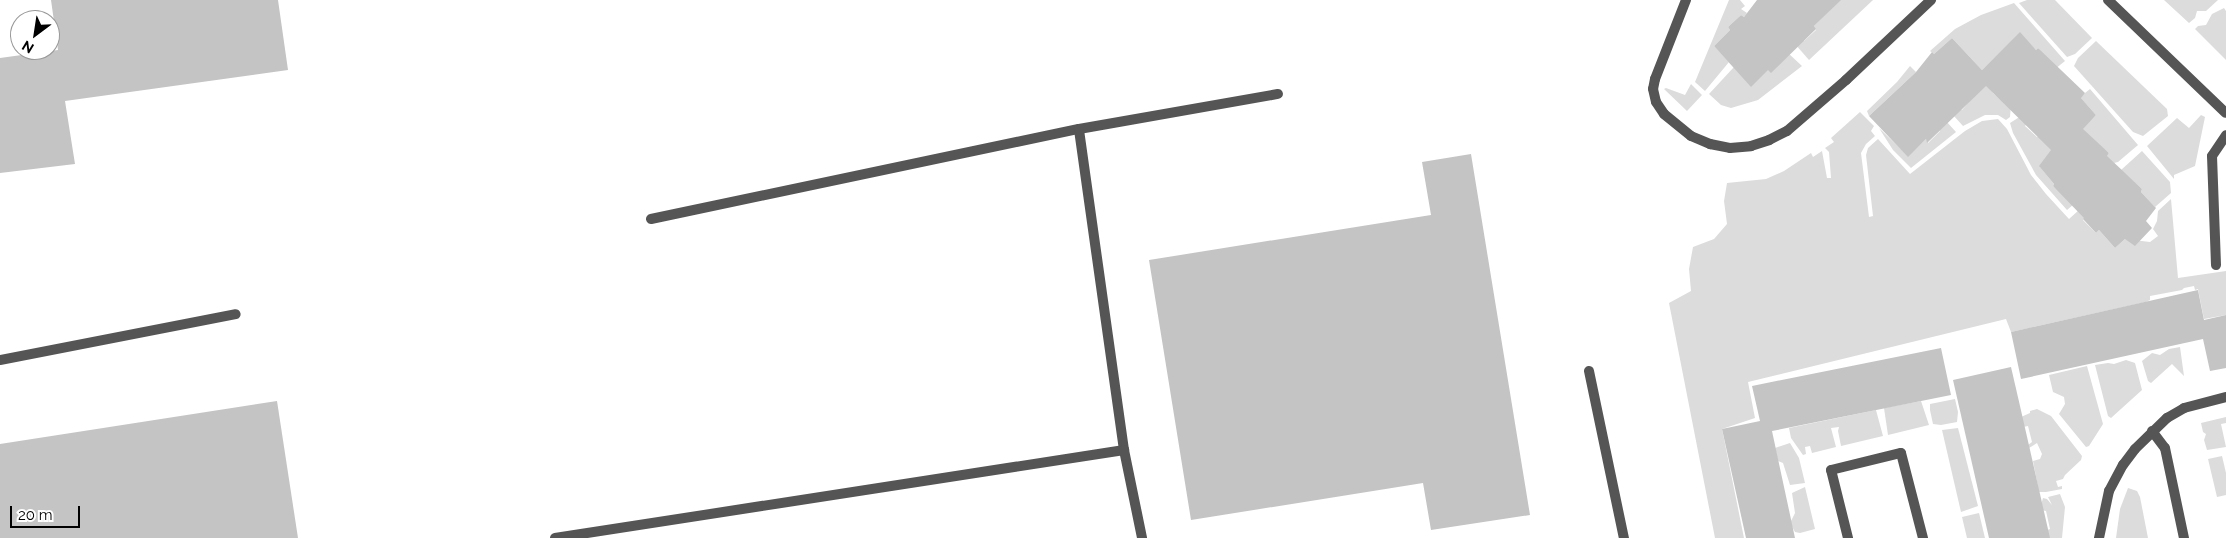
<!DOCTYPE html>
<html>
<head>
<meta charset="utf-8">
<style>
	body { margin:0 }
	#map { position:relative; width:2226px; height:538px; overflow:hidden; background:#fff; font-family:Raleway,sans-serif }
	div>[style] { position:absolute }
	.green>* { inset:0; background:#dcdcdc }
	.building>* { inset:0; background:#c4c4c4 }
	.service>* { height:10px; margin:-5px; padding:0 5px; transform-origin:5px; border-radius:5px; background:#555 }
	.minor>* { height:10px; margin:-5px; padding:0 5px; transform-origin:5px; border-radius:5px; background:#555 }
	span { translate:-50% -50%; white-space:nowrap; text-align:center; line-height:1.15; -webkit-text-stroke:4px #fff; paint-order:stroke }
	.north { position:absolute; left:10px; top:10px; width:50px; height:50px; box-sizing:border-box; background:#fff; border:1px solid #999; border-radius:50%; rotate:211deg; font-size:14px; font-weight:700; line-height:20px; text-align:center; color:#000 }
	.north::after { content:''; display:block; margin:auto; width:18px; height:22px; background:#000; clip-path:polygon(50% 0,100% 100%,50% 72%,0 100%) }
	.scale { position:absolute; left:10px; top:506px; width:70px; height:22px; box-sizing:border-box; border:2px solid #000; border-top:0; padding-left:6px; font-size:15px; line-height:18px; white-space:nowrap; color:#000; -webkit-text-stroke:4px #fff; paint-order:stroke }
</style>
</head>
<body>
<div id="map">
	<div class="green">
		<i style="clip-path:polygon(1729px 0,1740px 0,1745px 6px,1741px 9px,1747px 13px,1744px 17px,1741px 15px,1728px 27px,1730px 30px,1714px 46px,1729px 62px,1705px 91px,1695px 82px)"></i>
		<i style="clip-path:polygon(1826px 0,1873px 0,1809px 60px,1795px 44px,1801px 39px,1804px 41px,1816px 30px,1814px 26px,1831px 9px)"></i>
		<i style="clip-path:polygon(2027px 0,2055px 0,2092px 38px,2075px 54px,2067px 57px,2019px 3px)"></i>
		<i style="clip-path:polygon(2164px 0,2218px 0,2206px 11px,2197px 11px,2195px 18px,2189px 23px)"></i>
		<i style="clip-path:polygon(2014px 3px,2065px 61px,2055px 69px,2038px 48px,2036px 50px,2019px 34px,1982px 70px,1952px 38px,1934px 54px,1930px 51px,1955px 29px,1981px 15px)"></i>
		<i style="clip-path:polygon(2224px 8px,2226px 11px,2226px 60px,2195px 29px,2198px 26px,2206px 25px,2212px 14px)"></i>
		<i style="clip-path:polygon(2096px 41px,2167px 109px,2168px 116px,2143px 136px,2133px 132px,2074px 66px,2078px 58px)"></i>
		<i style="clip-path:polygon(1787px 52px,1802px 66px,1758px 100px,1731px 108px,1721px 105px,1709px 94px,1734px 67px,1768px 70px)"></i>
		<i style="clip-path:polygon(1910px 66px,1916px 72px,1869px 116px,1867px 111px,1897px 82px)"></i>
		<i style="clip-path:polygon(1987px 81px,1993px 93px,2005px 104px,2011px 104px,2010px 117px,2006px 120px,1998px 115px,1985px 115px,1963px 126px,1953px 115px,1959px 108px,1962px 110px)"></i>
		<i style="clip-path:polygon(1691px 84px,1702px 95px,1687px 111px,1664px 89px,1666px 88px,1685px 95px)"></i>
		<i style="clip-path:polygon(2090px 89px,2138px 145px,2118px 162px,2114px 163px,2106px 157px,2109px 153px,2081px 129px,2096px 115px,2080px 97px)"></i>
		<i style="clip-path:polygon(1860px 112px,1874px 126px,1871px 131px,1875px 136px,1866px 144px,1861px 153px,1869px 217px,1873px 216px,1866px 155px,1868px 148px,1878px 139px,1910px 174px,1965px 131px,1982px 121px,1998px 119px,2007px 129px,2031px 175px,2046px 194px,2069px 219px,2079px 210px,2085px 217px,2083px 220px,2096px 233px,2099px 230px,2115px 248px,2125px 239px,2150px 242px,2158px 236px,2153px 229px,2157px 221px,2158px 211px,2171px 199px,2178px 278px,2226px 271px,2226px 315px,2204px 319px,2198px 289px,2195px 290px,2194px 286px,2184px 288px,2182px 290px,2150px 296px,2150px 300px,2146px 302px,2011px 332px,2006px 319px,1748px 382px,1755px 418px,1722px 429px,1744px 538px,1715px 538px,1669px 303px,1691px 291px,1689px 269px,1693px 247px,1714px 239px,1727px 224px,1724px 201px,1727px 183px,1766px 179px,1784px 171px,1811px 153px,1813px 157px,1822px 151px,1827px 178px,1831px 178px,1829px 152px,1825px 148px,1834px 142px,1831px 138px)"></i>
		<i style="clip-path:polygon(2201px 115px,2205px 117px,2195px 166px,2174px 175px,2174px 179px,2147px 146px,2177px 118px,2189px 128px)"></i>
		<i style="clip-path:polygon(2021px 116px,2028px 122px,2025px 126px,2037px 137px,2040px 135px,2055px 151px,2040px 167px,2054px 184px,2053px 186px,2074px 204px,2067px 210px,2036px 175px,2013px 133px,2010px 123px)"></i>
		<i style="clip-path:polygon(1946px 121px,1956px 132px,1911px 168px,1893px 150px,1879px 128px,1908px 156px,1926px 139px,1928px 143px,1940px 131px,1939px 128px)"></i>
		<i style="clip-path:polygon(2142px 151px,2170px 182px,2171px 193px,2155px 207px,2141px 192px,2142px 189px,2121px 170px)"></i>
		<i style="clip-path:polygon(2180px 347px,2184px 376px,2172px 364px,2151px 383px,2148px 381px,2142px 361px,2152px 353px,2160px 355px,2169px 349px)"></i>
		<i style="clip-path:polygon(2126px 360px,2135px 363px,2142px 390px,2111px 418px,2108px 416px,2095px 365px,2108px 363px,2114px 364px)"></i>
		<i style="clip-path:polygon(2087px 366px,2103px 424px,2089px 446px,2086px 447px,2059px 414px,2065px 404px,2064px 397px,2053px 392px,2049px 375px)"></i>
		<i style="clip-path:polygon(1955px 399px,1958px 412px,1957px 422px,1941px 425px,1933px 424px,1930px 410px,1930px 404px)"></i>
		<i style="clip-path:polygon(1921px 401px,1929px 425px,1888px 435px,1884px 408px)"></i>
		<i style="clip-path:polygon(2037px 409px,2051px 416px,2082px 456px,2081px 460px,2065px 475px,2063px 479px,2056px 481px,2058px 487px,2062px 486px,2062px 489px,2046px 492px,2039px 492px,2033px 461px,2040px 459px,2042px 454px,2037px 443px,2029px 448px,2028px 445px,2032px 442px,2028px 426px,2023px 427px,2021px 417px,2030px 413px,2030px 411px)"></i>
		<i style="clip-path:polygon(1876px 410px,1883px 436px,1841px 446px,1838px 431px,1839px 427px,1831px 428px,1836px 447px,1812px 453px,1810px 446px,1805px 447px,1806px 454px,1803px 455px,1791px 438px,1789px 428px)"></i>
		<i style="clip-path:polygon(2226px 417px,2226px 423px,2221px 424px,2226px 447px,2207px 450px,2204px 440px,2206px 434px,2203px 432px,2201px 423px)"></i>
		<i style="clip-path:polygon(1958px 428px,1978px 506px,1961px 512px,1942px 430px)"></i>
		<i style="clip-path:polygon(1790px 443px,1799px 458px,1805px 483px,1790px 485px,1783px 463px,1778px 461px,1775px 448px)"></i>
		<i style="clip-path:polygon(2222px 456px,2226px 473px,2226px 495px,2217px 497px,2208px 459px)"></i>
		<i style="clip-path:polygon(1805px 487px,1815px 529px,1800px 533px,1795px 532px,1790px 523px,1795px 513px,1792px 493px)"></i>
		<i style="clip-path:polygon(2128px 488px,2137px 491px,2140px 497px,2148px 538px,2116px 538px,2120px 509px)"></i>
		<i style="clip-path:polygon(2060px 494px,2065px 507px,2062px 538px,2047px 538px,2045px 531px,2050px 529px,2046px 511px,2041px 510px,2041px 505px,2043px 498px,2047px 499px,2052px 505px,2048px 497px)"></i>
		<i style="clip-path:polygon(1979px 513px,1985px 538px,1967px 538px,1962px 517px)"></i>
	</div>
	<div class="building">
		<i style="clip-path:polygon(51px 0,278px 0,288px 70px,65px 101px,75px 164px,0 173px,0 58px,58px 50px)"></i>
		<i style="clip-path:polygon(1757px 0,1841px 0,1814px 26px,1816px 29px,1771px 73px,1768px 70px,1751px 87px,1714px 46px,1730px 30px,1728px 27px,1741px 15px,1744px 17px)"></i>
		<i style="clip-path:polygon(2020px 32px,2036px 50px,2038px 48px,2085px 93px,2081px 98px,2096px 115px,2083px 129px,2109px 153px,2107px 156px,2142px 189px,2141px 192px,2156px 208px,2146px 221px,2152px 228px,2135px 246px,2125px 239px,2115px 248px,2099px 230px,2096px 233px,2083px 219px,2084px 218px,2053px 186px,2054px 184px,2039px 166px,2051px 150px,1986px 86px,1927px 143px,1926px 139px,1908px 157px,1869px 116px,1916px 72px,1932px 52px,1934px 54px,1952px 38px,1982px 70px)"></i>
		<i style="clip-path:polygon(1471px 154px,1530px 515px,1431px 530px,1423px 483px,1191px 520px,1149px 260px,1431px 215px,1422px 162px)"></i>
		<i style="clip-path:polygon(2198px 290px,2204px 320px,2226px 315px,2226px 368px,2210px 371px,2203px 339px,2021px 379px,2011px 332px)"></i>
		<i style="clip-path:polygon(1941px 348px,1951px 395px,1772px 431px,1795px 538px,1746px 538px,1722px 429px,1760px 421px,1752px 386px)"></i>
		<i style="clip-path:polygon(2011px 367px,2020px 406px,2050px 538px,1989px 538px,1953px 380px)"></i>
		<i style="clip-path:polygon(277px 401px,298px 538px,0 538px,0 444px)"></i>
	</div>
	<div class="service">
		<i style="left:1686px;top:0;width:85px;rotate:111.4deg"></i>
		<i style="left:1655px;top:79px;width:10px;rotate:101deg"></i>
		<i style="left:1653px;top:89px;width:13px;rotate:77deg"></i>
		<i style="left:1656px;top:102px;width:14px;rotate:56deg"></i>
		<i style="left:1664px;top:114px;width:35px;rotate:39deg"></i>
		<i style="left:1691px;top:136px;width:21px;rotate:23deg"></i>
		<i style="left:1710px;top:144px;width:20px;rotate:11deg"></i>
		<i style="left:1730px;top:148px;width:21px;rotate:-5deg"></i>
		<i style="left:1751px;top:146px;width:19px;rotate:-18deg"></i>
		<i style="left:1769px;top:140px;width:20px;rotate:-27deg"></i>
		<i style="left:1787px;top:131px;width:78px;rotate:-40.8deg"></i>
		<i style="left:1846px;top:80px;width:117px;rotate:-43.3deg"></i>
		<i style="left:651px;top:219px;width:437px;rotate:-11.9deg"></i>
		<i style="left:2216px;top:265px;width:109px;rotate:-92.1deg"></i>
		<i style="left:2212px;top:156px;width:25px;rotate:-56deg"></i>
		<i style="left:0;top:360px;width:240px;rotate:-11deg"></i>
		<i style="left:1589px;top:371px;width:171px;rotate:78.2deg"></i>
		<i style="left:2152px;top:431px;width:21px;rotate:53deg"></i>
		<i style="left:2165px;top:448px;width:92px;rotate:78.1deg"></i>
		<i style="left:1124px;top:450px;width:324px;rotate:-98deg"></i>
		<i style="left:1079px;top:129px;width:202px;rotate:-10deg"></i>
		<i style="left:555px;top:538px;width:576px;rotate:-8.79deg"></i>
		<i style="left:1124px;top:450px;width:90px;rotate:78.4deg"></i>
	</div>
	<div class="minor">
		<i style="left:2108px;top:0;width:163px;rotate:43.8deg"></i>
		<i style="left:1848px;top:538px;width:70px;rotate:-104deg"></i>
		<i style="left:1831px;top:470px;width:72px;rotate:-13.7deg"></i>
		<i style="left:1901px;top:453px;width:88px;rotate:75.5deg"></i>
		<i style="left:2099px;top:538px;width:48px;rotate:-78deg"></i>
		<i style="left:2109px;top:491px;width:30px;rotate:-62deg"></i>
		<i style="left:2123px;top:465px;width:20px;rotate:-53deg"></i>
		<i style="left:2135px;top:449px;width:45px;rotate:-44.1deg"></i>
		<i style="left:2167px;top:418px;width:20px;rotate:-30deg"></i>
		<i style="left:2184px;top:408px;width:43px;rotate:-14.7deg"></i>
	</div>
	<div class="north">N</div>
	<div class="scale">20 m</div>
</div>
</body>
</html>
